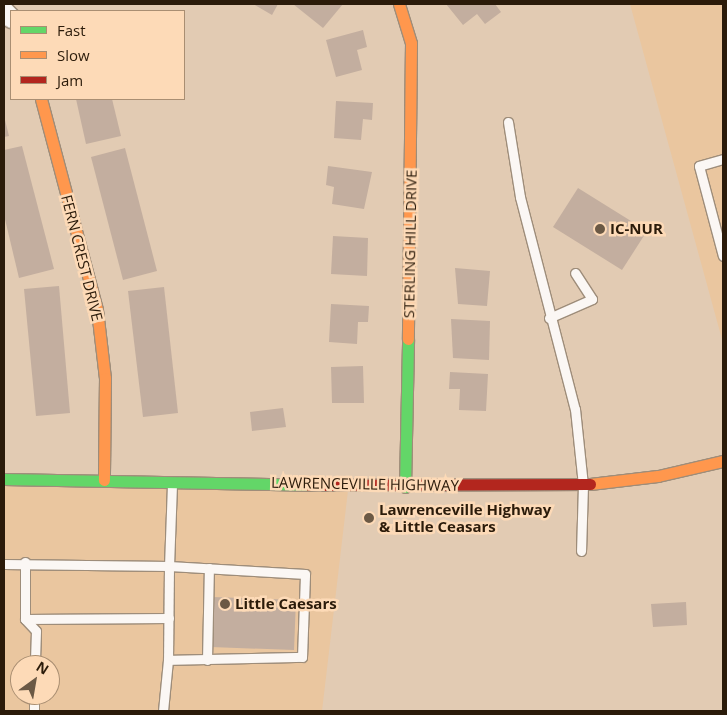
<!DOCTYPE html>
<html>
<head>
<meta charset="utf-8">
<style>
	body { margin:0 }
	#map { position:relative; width:727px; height:715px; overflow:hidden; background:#e2cbb3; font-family:"Open Sans",sans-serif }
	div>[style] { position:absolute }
	.built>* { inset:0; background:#eac69f }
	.building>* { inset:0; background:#c3ae9f }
	.roads { filter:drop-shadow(1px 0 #9e8d7a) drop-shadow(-1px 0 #9e8d7a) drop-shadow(0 1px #9e8d7a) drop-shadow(0 -1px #9e8d7a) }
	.lane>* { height:9px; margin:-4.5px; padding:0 4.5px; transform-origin:4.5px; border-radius:4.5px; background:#fbf7f4 }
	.street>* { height:19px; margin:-9.5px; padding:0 9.5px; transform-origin:9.5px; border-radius:9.5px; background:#fbf7f4 }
	.fast>* { height:11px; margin:-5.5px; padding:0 5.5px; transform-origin:5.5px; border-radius:5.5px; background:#63d668 }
	.slow>* { height:11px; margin:-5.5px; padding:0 5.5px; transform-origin:5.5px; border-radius:5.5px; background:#ff974d }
	.jam>* { height:11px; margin:-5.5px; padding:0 5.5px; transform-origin:5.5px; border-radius:5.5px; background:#b3261e }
	.dots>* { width:14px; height:14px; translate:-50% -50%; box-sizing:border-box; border:2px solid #fddab7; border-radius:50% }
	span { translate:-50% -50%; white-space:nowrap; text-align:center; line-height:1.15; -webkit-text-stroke:5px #fddab7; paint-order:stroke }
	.poi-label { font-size:15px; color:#2b1b0a; font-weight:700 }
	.left { translate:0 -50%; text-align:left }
	.street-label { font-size:15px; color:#2b1b0a }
	.frame { position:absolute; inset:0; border:5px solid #2b1b0a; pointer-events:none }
	.legend { position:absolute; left:10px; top:10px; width:175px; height:90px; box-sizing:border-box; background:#fddab7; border:1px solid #a98e72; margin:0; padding:6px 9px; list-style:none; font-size:15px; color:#2b1b0a }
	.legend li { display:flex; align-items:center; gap:10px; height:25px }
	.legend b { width:25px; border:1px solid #a98e72 }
	.north { position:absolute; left:10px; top:655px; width:50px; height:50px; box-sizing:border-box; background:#fddab7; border:1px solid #a98e72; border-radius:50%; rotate:32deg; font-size:14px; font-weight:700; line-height:20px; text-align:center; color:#2b1b0a }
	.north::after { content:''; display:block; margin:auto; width:18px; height:22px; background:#6b5945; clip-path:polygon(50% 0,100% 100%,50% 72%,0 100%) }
</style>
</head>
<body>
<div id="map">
	<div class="built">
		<i style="clip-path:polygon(630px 4px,723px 4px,723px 343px)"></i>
		<i style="clip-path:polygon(evenodd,4px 479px,349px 482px,322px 711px,4px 711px,4px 479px,20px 665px,50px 665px,50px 695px,20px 695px,20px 665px)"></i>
	</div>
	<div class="building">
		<i style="clip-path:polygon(253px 4px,278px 4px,272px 15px)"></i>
		<i style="clip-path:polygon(293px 4px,343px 4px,323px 28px)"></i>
		<i style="clip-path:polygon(446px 4px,495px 4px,501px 12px,485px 24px,477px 14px,463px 25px)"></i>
		<i style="clip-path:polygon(363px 30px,367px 47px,357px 50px,362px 70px,336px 77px,326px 40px)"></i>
		<i style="clip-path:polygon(76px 99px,112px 99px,121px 136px,86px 144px)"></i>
		<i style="clip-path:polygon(336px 101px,373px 103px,372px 120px,363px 119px,361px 140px,334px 138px)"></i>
		<i style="clip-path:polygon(4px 116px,9px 136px,4px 137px)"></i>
		<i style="clip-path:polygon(22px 146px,54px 269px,19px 278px,4px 215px,4px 150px)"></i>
		<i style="clip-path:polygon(125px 148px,157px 271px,123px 280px,91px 157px)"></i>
		<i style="clip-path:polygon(328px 166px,372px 172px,364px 209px,332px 204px,334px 187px,326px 185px)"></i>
		<i style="clip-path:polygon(578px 188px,647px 231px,622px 270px,553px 227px)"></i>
		<i style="clip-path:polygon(333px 236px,368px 238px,367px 276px,331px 274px)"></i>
		<i style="clip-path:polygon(455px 268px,490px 271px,487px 306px,458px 304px)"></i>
		<i style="clip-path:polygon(59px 286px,70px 413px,36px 416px,24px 289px)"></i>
		<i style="clip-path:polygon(164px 287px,178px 413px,143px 417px,128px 291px)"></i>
		<i style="clip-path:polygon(331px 304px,369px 306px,368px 322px,358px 322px,357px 344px,329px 342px)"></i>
		<i style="clip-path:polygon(451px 319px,490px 321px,489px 360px,453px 358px)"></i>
		<i style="clip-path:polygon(363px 366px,364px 403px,332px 403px,331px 367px)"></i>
		<i style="clip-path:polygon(450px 372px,488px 374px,486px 411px,459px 410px,460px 389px,449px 389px)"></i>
		<i style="clip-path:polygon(283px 408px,286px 427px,252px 431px,250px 412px)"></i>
		<i style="clip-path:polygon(212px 597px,296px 600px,294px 650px,211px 647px)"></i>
		<i style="clip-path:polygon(686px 602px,687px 625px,653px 627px,651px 604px)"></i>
	</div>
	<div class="roads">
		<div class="lane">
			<i style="left:508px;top:122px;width:76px;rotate:80.9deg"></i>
			<i style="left:520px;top:197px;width:219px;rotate:75.5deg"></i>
			<i style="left:575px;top:409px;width:76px;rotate:84deg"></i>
			<i style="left:583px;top:485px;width:66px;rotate:91.7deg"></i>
			<i style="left:723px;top:159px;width:25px;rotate:164deg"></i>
			<i style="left:699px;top:166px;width:93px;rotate:75.1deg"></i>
			<i style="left:549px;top:318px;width:47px;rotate:-23.8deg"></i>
			<i style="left:592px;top:299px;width:31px;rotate:-123deg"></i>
			<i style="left:25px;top:562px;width:57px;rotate:90deg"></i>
			<i style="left:25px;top:619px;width:16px;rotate:47deg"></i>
			<i style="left:36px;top:631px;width:34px;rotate:92deg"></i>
			<i style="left:4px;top:564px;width:165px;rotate:0.7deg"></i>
			<i style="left:169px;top:566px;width:81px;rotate:-87.9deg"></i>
			<i style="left:25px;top:619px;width:144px;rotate:-0.4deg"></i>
			<i style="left:207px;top:660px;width:92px;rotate:-88.8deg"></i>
			<i style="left:34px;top:711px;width:16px;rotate:-90deg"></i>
			<i style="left:163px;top:711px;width:51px;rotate:-84.4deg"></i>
			<i style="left:168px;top:660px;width:134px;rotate:-1.3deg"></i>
			<i style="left:302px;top:657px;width:83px;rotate:-87.9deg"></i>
			<i style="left:305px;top:574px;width:136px;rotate:-176.6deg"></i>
			<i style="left:169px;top:566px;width:94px;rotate:90.6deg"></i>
		</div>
		<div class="street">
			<i style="left:4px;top:11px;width:10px;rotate:45deg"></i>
		</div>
		<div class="fast">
			<i style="left:4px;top:479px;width:305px;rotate:1.1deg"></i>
			<i style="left:405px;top:487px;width:148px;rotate:-88.8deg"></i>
		</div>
		<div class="slow">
			<i style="left:399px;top:4px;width:41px;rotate:72.9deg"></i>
			<i style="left:411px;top:43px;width:296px;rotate:90.6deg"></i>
			<i style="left:41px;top:99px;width:218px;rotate:75.1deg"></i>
			<i style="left:97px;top:310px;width:68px;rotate:83.3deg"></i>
			<i style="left:105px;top:378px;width:102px;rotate:90.6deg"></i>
			<i style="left:590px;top:484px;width:68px;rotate:-6.7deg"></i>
			<i style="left:658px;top:476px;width:67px;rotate:-13deg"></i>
		</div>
		<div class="jam">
			<i style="left:309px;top:485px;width:281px;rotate:-0.2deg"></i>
		</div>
	</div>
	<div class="dots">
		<i style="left:600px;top:229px;background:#6b5945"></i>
		<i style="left:369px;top:518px;background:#6b5945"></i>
		<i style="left:225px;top:604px;background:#6b5945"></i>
	</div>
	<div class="poi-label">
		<span class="left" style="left:610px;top:229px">IC-NUR</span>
		<span class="left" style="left:379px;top:518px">Lawrenceville Highway<br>&amp; Little Ceasars</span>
		<span class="left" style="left:235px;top:604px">Little Caesars</span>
	</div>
	<div class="street-label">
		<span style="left:410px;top:244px;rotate:-89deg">STERLING HILL DRIVE</span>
		<span style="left:82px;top:258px;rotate:76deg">FERN CREST DRIVE</span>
		<span style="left:365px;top:484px;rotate:1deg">LAWRENCEVILLE HIGHWAY</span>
	</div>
	<div class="frame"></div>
	<ul class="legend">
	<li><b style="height:6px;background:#63d668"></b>Fast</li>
	<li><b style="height:6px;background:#ff974d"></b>Slow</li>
	<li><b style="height:6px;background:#b3261e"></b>Jam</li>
	</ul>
	<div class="north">N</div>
</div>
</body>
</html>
